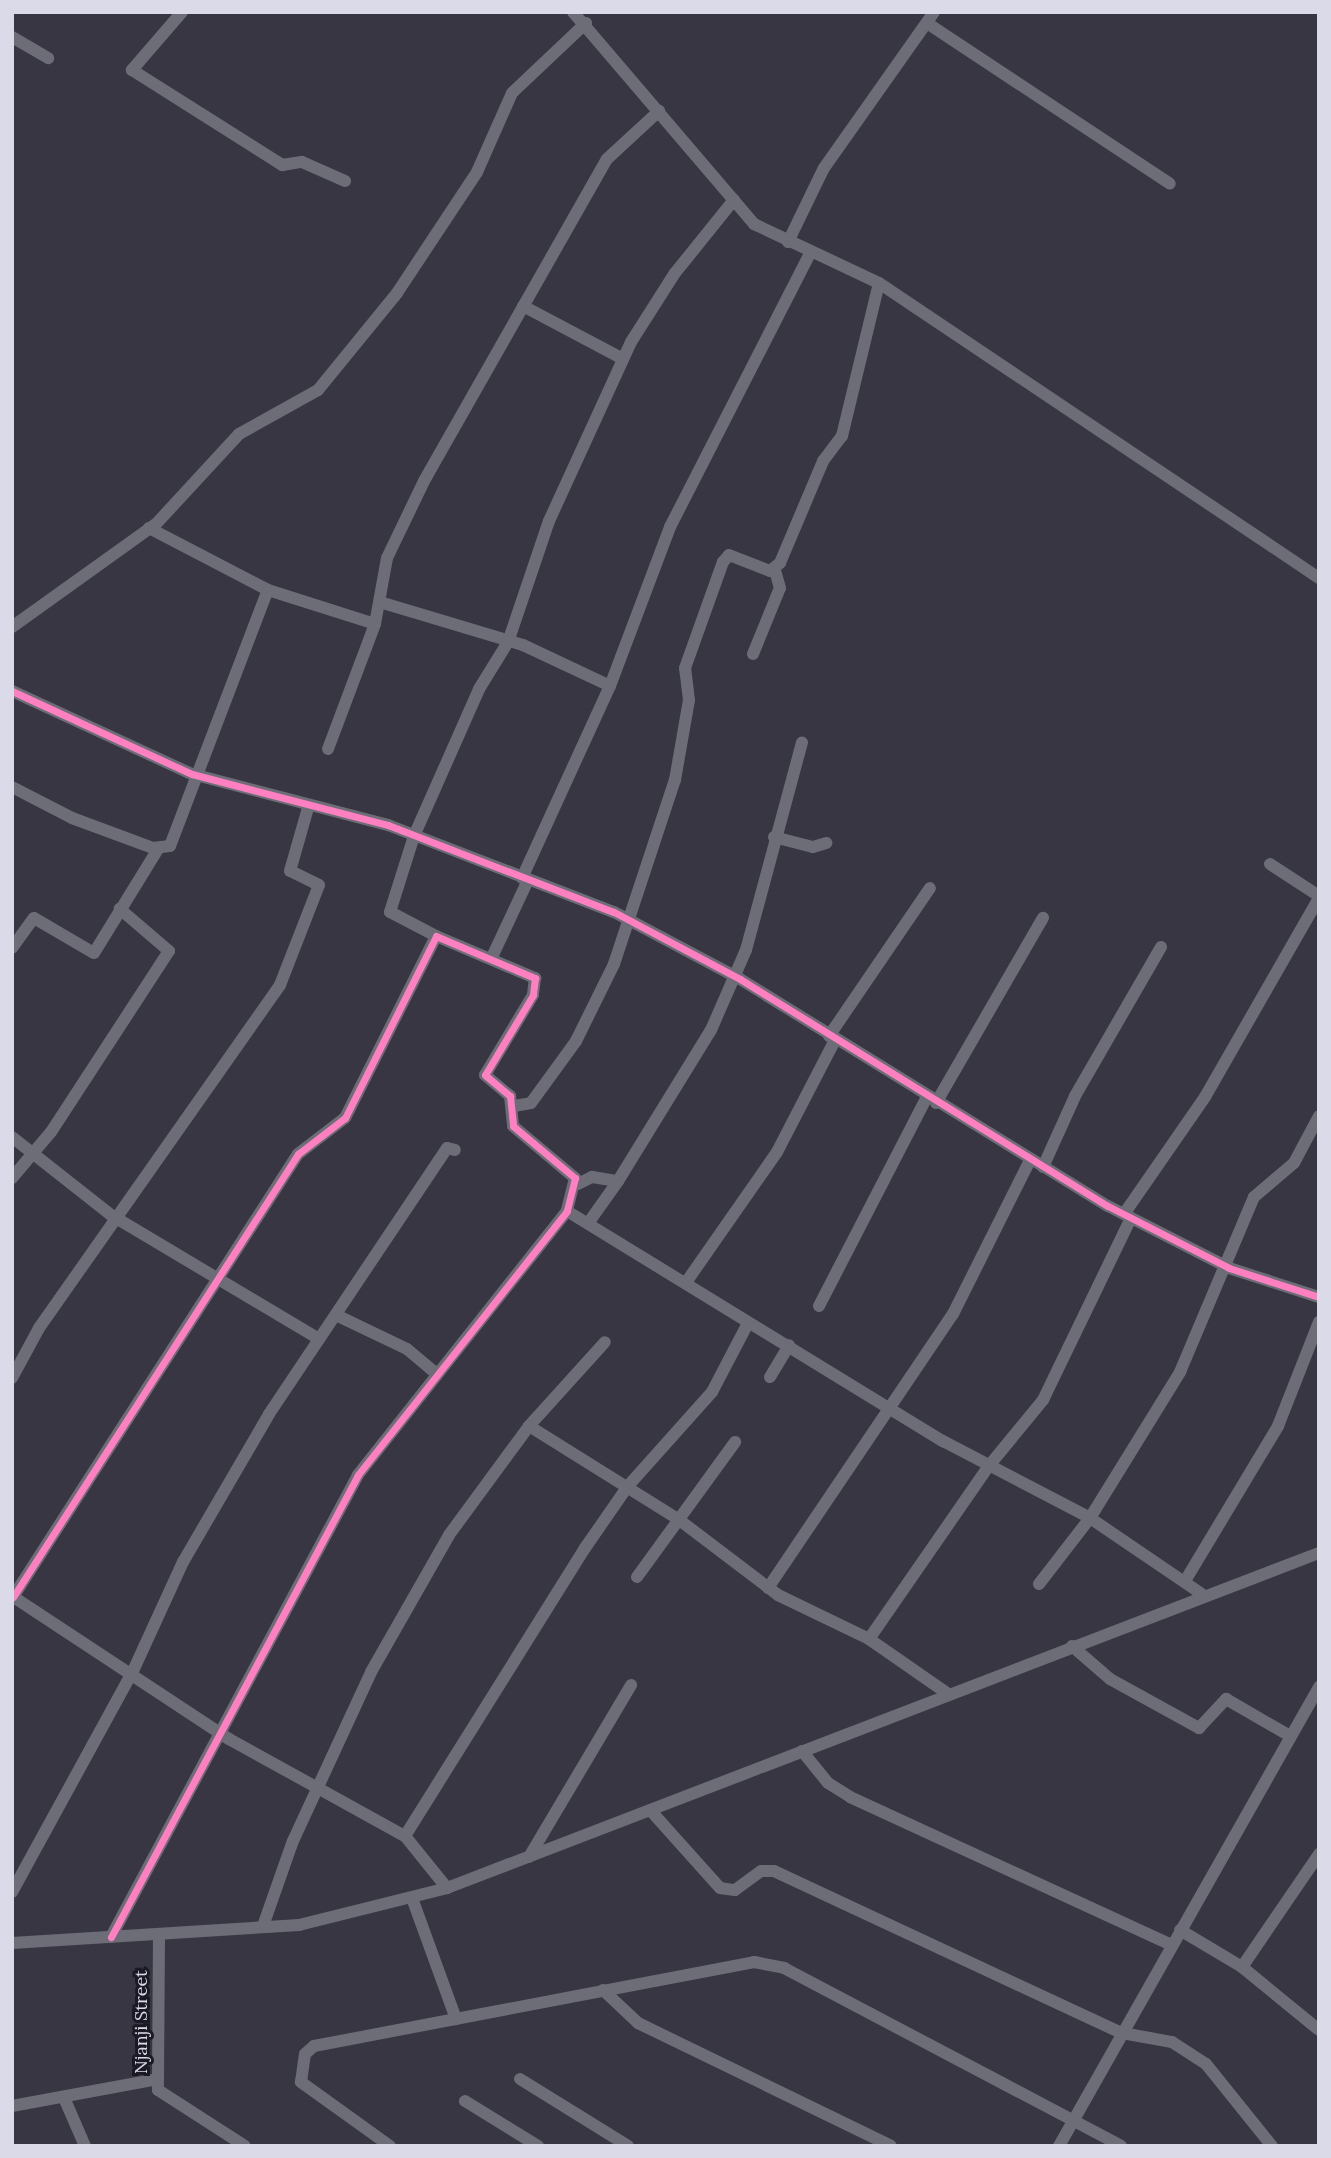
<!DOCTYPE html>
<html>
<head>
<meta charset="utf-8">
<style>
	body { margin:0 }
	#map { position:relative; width:1331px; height:2158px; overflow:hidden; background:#373642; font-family:Lora,serif }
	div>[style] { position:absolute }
	.minor>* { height:12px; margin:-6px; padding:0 6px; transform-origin:6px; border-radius:6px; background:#6d6d77 }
	.cycleway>* { height:7px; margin:-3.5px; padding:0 3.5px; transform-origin:3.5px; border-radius:3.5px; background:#ff80c0 }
	span { translate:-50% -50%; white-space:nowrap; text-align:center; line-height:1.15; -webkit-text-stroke:6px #1b1a24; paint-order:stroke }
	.street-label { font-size:18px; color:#dbdae9 }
	.frame { position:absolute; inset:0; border:14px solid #dbdae9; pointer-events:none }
</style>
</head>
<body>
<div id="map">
	<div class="minor">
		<i style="left:182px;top:12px;width:77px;rotate:130.8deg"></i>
		<i style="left:132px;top:70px;width:178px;rotate:32.3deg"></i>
		<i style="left:282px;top:165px;width:20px;rotate:-9deg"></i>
		<i style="left:302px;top:162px;width:47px;rotate:23.8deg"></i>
		<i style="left:573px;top:12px;width:279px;rotate:49.5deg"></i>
		<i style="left:754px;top:224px;width:138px;rotate:25.3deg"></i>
		<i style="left:879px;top:283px;width:530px;rotate:33.84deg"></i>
		<i style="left:927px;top:23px;width:291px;rotate:33.5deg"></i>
		<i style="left:12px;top:37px;width:42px;rotate:30.3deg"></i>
		<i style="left:788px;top:242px;width:82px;rotate:-64.1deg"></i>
		<i style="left:824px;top:168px;width:191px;rotate:-54.8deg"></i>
		<i style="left:523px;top:306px;width:113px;rotate:27.9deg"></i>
		<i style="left:149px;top:528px;width:134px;rotate:27.5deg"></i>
		<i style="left:268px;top:590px;width:112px;rotate:17.6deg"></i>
		<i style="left:375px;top:624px;width:67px;rotate:-79.7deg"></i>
		<i style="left:387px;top:558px;width:85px;rotate:-64.3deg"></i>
		<i style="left:424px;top:481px;width:370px;rotate:-60.4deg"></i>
		<i style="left:607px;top:159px;width:71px;rotate:-42.7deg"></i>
		<i style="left:383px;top:603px;width:146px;rotate:16.7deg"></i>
		<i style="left:523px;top:645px;width:96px;rotate:25.2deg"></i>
		<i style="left:12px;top:627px;width:177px;rotate:-35.6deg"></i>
		<i style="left:156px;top:524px;width:122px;rotate:-47.3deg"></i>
		<i style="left:239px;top:434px;width:90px;rotate:-29.1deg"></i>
		<i style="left:318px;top:390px;width:125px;rotate:-50.8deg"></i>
		<i style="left:397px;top:293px;width:145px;rotate:-56.5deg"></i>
		<i style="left:477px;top:172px;width:86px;rotate:-66.1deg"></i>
		<i style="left:512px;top:93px;width:102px;rotate:-43.4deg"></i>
		<i style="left:753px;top:654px;width:71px;rotate:-67.8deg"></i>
		<i style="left:780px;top:588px;width:19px;rotate:-106deg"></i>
		<i style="left:12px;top:691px;width:198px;rotate:24.8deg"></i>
		<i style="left:192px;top:774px;width:203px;rotate:14.6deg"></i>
		<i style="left:388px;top:825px;width:242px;rotate:21.1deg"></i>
		<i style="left:614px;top:912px;width:143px;rotate:28deg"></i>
		<i style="left:740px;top:979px;width:432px;rotate:31.7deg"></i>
		<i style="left:1108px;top:1206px;width:136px;rotate:27.1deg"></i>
		<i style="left:1229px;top:1268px;width:95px;rotate:17.9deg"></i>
		<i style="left:328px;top:749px;width:134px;rotate:-69.4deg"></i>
		<i style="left:12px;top:787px;width:68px;rotate:27.3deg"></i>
		<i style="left:72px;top:818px;width:86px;rotate:20.3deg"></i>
		<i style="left:153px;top:848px;width:17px;rotate:-7deg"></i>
		<i style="left:170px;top:846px;width:274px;rotate:-69.1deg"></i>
		<i style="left:774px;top:837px;width:40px;rotate:14.4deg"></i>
		<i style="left:813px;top:847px;width:14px;rotate:-17deg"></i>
		<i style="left:1270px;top:864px;width:59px;rotate:33.1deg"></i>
		<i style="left:522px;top:878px;width:211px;rotate:-65.4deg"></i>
		<i style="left:610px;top:686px;width:170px;rotate:-69.3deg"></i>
		<i style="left:670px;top:527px;width:309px;rotate:-62.9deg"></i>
		<i style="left:436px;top:936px;width:52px;rotate:-152.4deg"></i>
		<i style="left:390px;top:912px;width:80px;rotate:-72.5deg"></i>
		<i style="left:414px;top:836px;width:161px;rotate:-66.1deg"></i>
		<i style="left:479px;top:689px;width:55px;rotate:-58.3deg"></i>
		<i style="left:508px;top:642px;width:128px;rotate:-71.3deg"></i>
		<i style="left:549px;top:521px;width:197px;rotate:-65.4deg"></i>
		<i style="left:631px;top:342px;width:82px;rotate:-57.5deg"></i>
		<i style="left:675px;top:273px;width:94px;rotate:-51.1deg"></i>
		<i style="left:12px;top:948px;width:37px;rotate:-54deg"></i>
		<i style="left:34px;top:918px;width:69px;rotate:30.3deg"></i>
		<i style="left:94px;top:953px;width:122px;rotate:-58.4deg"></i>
		<i style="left:492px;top:957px;width:85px;rotate:-64.9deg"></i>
		<i style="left:829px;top:1036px;width:179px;rotate:-55.7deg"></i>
		<i style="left:936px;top:1103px;width:214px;rotate:-60deg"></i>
		<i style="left:514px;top:1106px;width:17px;rotate:-10deg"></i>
		<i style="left:531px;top:1103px;width:77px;rotate:-54deg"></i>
		<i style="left:576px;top:1041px;width:86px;rotate:-63.7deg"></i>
		<i style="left:614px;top:964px;width:194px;rotate:-71.7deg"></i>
		<i style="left:675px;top:780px;width:81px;rotate:-80.1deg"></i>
		<i style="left:689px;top:700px;width:32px;rotate:-97deg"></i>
		<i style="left:685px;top:668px;width:113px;rotate:-70.3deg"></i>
		<i style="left:723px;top:562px;width:9px;rotate:-49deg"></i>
		<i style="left:729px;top:555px;width:44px;rotate:21.3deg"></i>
		<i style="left:770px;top:571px;width:13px;rotate:-39deg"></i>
		<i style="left:780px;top:563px;width:111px;rotate:-67.1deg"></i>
		<i style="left:823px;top:461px;width:31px;rotate:-53deg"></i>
		<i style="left:842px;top:436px;width:157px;rotate:-76.4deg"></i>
		<i style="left:12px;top:1137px;width:126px;rotate:38.2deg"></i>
		<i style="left:111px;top:1215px;width:242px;rotate:30.8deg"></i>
		<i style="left:1043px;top:1167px;width:78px;rotate:-65.7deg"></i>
		<i style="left:1075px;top:1096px;width:172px;rotate:-60deg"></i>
		<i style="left:12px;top:1178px;width:60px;rotate:-49.7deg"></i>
		<i style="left:51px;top:1132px;width:216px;rotate:-56.9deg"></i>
		<i style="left:169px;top:951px;width:65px;rotate:-139.4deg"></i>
		<i style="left:578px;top:1184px;width:16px;rotate:-27deg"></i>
		<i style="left:592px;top:1177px;width:26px;rotate:9deg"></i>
		<i style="left:618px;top:1181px;width:177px;rotate:-58.4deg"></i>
		<i style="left:711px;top:1030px;width:87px;rotate:-66.4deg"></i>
		<i style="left:746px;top:950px;width:215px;rotate:-74.9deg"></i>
		<i style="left:567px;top:1211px;width:441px;rotate:31.5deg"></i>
		<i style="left:943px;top:1441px;width:166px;rotate:27.6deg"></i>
		<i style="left:1090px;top:1518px;width:135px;rotate:34.2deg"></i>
		<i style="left:1124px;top:1214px;width:142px;rotate:-55.3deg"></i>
		<i style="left:1205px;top:1097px;width:229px;rotate:-60.2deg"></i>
		<i style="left:589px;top:1222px;width:50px;rotate:-54.7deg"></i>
		<i style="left:687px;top:1281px;width:157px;rotate:-55.1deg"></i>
		<i style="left:777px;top:1152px;width:126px;rotate:-62.6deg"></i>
		<i style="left:819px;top:1306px;width:235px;rotate:-62.7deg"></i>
		<i style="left:336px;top:1315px;width:79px;rotate:25.6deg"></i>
		<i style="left:407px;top:1349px;width:39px;rotate:40deg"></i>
		<i style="left:770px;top:1377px;width:37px;rotate:-59deg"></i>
		<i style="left:12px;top:1378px;width:57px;rotate:-61.6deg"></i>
		<i style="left:39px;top:1328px;width:419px;rotate:-54.9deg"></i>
		<i style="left:280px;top:985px;width:107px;rotate:-68.7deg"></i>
		<i style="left:319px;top:885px;width:32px;rotate:-154deg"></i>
		<i style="left:290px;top:871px;width:66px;rotate:-74.1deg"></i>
		<i style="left:529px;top:1426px;width:113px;rotate:-47.9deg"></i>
		<i style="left:637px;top:1577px;width:167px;rotate:-54deg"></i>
		<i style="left:1185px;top:1581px;width:181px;rotate:-59deg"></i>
		<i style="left:1278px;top:1426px;width:112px;rotate:-68.5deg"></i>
		<i style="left:1039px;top:1584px;width:83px;rotate:-52.3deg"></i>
		<i style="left:1090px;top:1518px;width:172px;rotate:-58.3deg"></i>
		<i style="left:1180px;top:1372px;width:190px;rotate:-67.1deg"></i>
		<i style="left:1254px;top:1197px;width:52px;rotate:-40.4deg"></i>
		<i style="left:1294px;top:1163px;width:53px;rotate:-62deg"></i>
		<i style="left:768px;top:1588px;width:331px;rotate:-56deg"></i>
		<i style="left:953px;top:1314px;width:172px;rotate:-63.4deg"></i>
		<i style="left:12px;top:1596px;width:260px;rotate:33.4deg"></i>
		<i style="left:229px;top:1739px;width:201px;rotate:28.9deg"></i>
		<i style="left:405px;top:1836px;width:67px;rotate:51.1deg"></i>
		<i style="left:13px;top:1597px;width:527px;rotate:-57.25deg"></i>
		<i style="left:298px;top:1154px;width:59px;rotate:-37.5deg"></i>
		<i style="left:345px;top:1118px;width:203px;rotate:-63.4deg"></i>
		<i style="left:436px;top:936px;width:108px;rotate:23deg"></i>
		<i style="left:535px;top:978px;width:17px;rotate:97deg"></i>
		<i style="left:533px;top:995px;width:93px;rotate:121deg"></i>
		<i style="left:485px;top:1075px;width:33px;rotate:40deg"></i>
		<i style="left:510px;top:1096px;width:30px;rotate:84deg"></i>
		<i style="left:513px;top:1126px;width:81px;rotate:40deg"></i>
		<i style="left:575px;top:1178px;width:34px;rotate:104deg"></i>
		<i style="left:567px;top:1211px;width:337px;rotate:128.4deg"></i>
		<i style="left:358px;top:1475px;width:524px;rotate:118.13deg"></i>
		<i style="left:869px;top:1639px;width:209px;rotate:-55.3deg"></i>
		<i style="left:988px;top:1467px;width:87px;rotate:-50.6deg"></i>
		<i style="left:1043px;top:1400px;width:202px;rotate:-64.2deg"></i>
		<i style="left:1072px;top:1646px;width:50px;rotate:41deg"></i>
		<i style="left:1110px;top:1679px;width:102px;rotate:28.8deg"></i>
		<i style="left:1199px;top:1728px;width:40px;rotate:-47deg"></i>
		<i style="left:1226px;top:1699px;width:74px;rotate:30deg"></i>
		<i style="left:802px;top:1751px;width:41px;rotate:50.9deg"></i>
		<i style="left:828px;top:1783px;width:26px;rotate:32deg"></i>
		<i style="left:850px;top:1797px;width:354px;rotate:24.7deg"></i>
		<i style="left:651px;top:1811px;width:103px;rotate:48.1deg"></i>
		<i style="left:720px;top:1888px;width:15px;rotate:8deg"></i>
		<i style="left:735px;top:1890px;width:32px;rotate:-36deg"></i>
		<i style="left:761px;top:1871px;width:13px"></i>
		<i style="left:774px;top:1871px;width:384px;rotate:25deg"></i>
		<i style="left:1122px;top:2033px;width:51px;rotate:10.2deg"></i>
		<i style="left:1172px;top:2042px;width:40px;rotate:32.9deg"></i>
		<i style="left:1206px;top:2064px;width:105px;rotate:51.2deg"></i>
		<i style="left:405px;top:1836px;width:340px;rotate:-58deg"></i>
		<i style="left:585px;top:1548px;width:75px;rotate:-55.3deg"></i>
		<i style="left:628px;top:1486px;width:126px;rotate:-48.2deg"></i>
		<i style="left:712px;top:1392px;width:78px;rotate:-62.4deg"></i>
		<i style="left:529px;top:1857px;width:200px;rotate:-59.3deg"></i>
		<i style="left:12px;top:1892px;width:252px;rotate:-61.3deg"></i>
		<i style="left:133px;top:1671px;width:120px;rotate:-65.4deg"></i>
		<i style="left:183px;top:1562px;width:171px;rotate:-59.8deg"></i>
		<i style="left:269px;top:1414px;width:320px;rotate:-56.2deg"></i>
		<i style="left:447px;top:1148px;width:8px;rotate:14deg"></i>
		<i style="left:412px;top:1898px;width:129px;rotate:70deg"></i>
		<i style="left:263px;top:1926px;width:90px;rotate:-70.6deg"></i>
		<i style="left:293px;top:1841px;width:186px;rotate:-65.2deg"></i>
		<i style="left:371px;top:1672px;width:158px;rotate:-60.3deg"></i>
		<i style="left:449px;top:1535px;width:135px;rotate:-53.7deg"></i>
		<i style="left:529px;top:1426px;width:176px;rotate:32deg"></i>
		<i style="left:678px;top:1519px;width:126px;rotate:37.2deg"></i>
		<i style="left:778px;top:1595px;width:101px;rotate:25.8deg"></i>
		<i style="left:869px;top:1639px;width:96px;rotate:34.8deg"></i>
		<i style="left:1180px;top:1930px;width:72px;rotate:30.8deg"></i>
		<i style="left:1242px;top:1967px;width:99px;rotate:39.3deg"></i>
		<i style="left:159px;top:1935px;width:155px;rotate:90.4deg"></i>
		<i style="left:158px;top:2090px;width:103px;rotate:32.8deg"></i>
		<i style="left:12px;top:1943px;width:288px;rotate:-3.6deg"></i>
		<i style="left:299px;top:1925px;width:153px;rotate:-14deg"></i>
		<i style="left:447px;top:1888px;width:934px;rotate:-21.02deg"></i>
		<i style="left:1242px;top:1967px;width:137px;rotate:-55.7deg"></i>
		<i style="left:603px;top:1990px;width:48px;rotate:43.3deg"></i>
		<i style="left:638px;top:2023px;width:281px;rotate:25.9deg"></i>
		<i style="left:520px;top:2079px;width:127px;rotate:31.8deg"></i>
		<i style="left:65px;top:2100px;width:50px;rotate:66.5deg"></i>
		<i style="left:465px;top:2101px;width:86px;rotate:31.7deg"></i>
		<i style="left:12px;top:2106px;width:148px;rotate:-10.5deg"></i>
		<i style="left:390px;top:2146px;width:110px;rotate:-144.3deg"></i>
		<i style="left:301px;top:2082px;width:28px;rotate:-82deg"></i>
		<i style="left:305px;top:2054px;width:12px;rotate:-42deg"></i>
		<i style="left:314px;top:2046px;width:448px;rotate:-10.8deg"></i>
		<i style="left:754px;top:1962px;width:31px;rotate:11deg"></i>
		<i style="left:784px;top:1968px;width:381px;rotate:27.8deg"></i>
		<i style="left:1059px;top:2146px;width:528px;rotate:-60.47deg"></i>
	</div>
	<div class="cycleway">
		<i style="left:12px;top:691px;width:198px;rotate:24.8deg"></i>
		<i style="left:192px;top:774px;width:203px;rotate:14.6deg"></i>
		<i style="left:388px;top:825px;width:242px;rotate:21.1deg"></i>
		<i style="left:614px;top:912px;width:143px;rotate:28deg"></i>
		<i style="left:740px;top:979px;width:432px;rotate:31.7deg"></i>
		<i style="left:1108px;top:1206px;width:136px;rotate:27.1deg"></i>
		<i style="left:1229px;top:1268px;width:95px;rotate:17.9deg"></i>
		<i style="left:13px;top:1597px;width:527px;rotate:-57.25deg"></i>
		<i style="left:298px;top:1154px;width:59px;rotate:-37.5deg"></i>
		<i style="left:345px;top:1118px;width:203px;rotate:-63.4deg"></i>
		<i style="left:436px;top:936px;width:108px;rotate:23deg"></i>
		<i style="left:535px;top:978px;width:17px;rotate:97deg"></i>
		<i style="left:533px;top:995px;width:93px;rotate:121deg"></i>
		<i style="left:485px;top:1075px;width:33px;rotate:40deg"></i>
		<i style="left:510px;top:1096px;width:30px;rotate:84deg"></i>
		<i style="left:513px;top:1126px;width:81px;rotate:40deg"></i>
		<i style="left:575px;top:1178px;width:34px;rotate:104deg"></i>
		<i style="left:567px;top:1211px;width:337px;rotate:128.4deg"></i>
		<i style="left:358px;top:1475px;width:524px;rotate:118.13deg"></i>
	</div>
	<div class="street-label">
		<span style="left:141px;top:2022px;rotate:-90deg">Njanji Street</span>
	</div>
	<div class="frame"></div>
</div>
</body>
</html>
